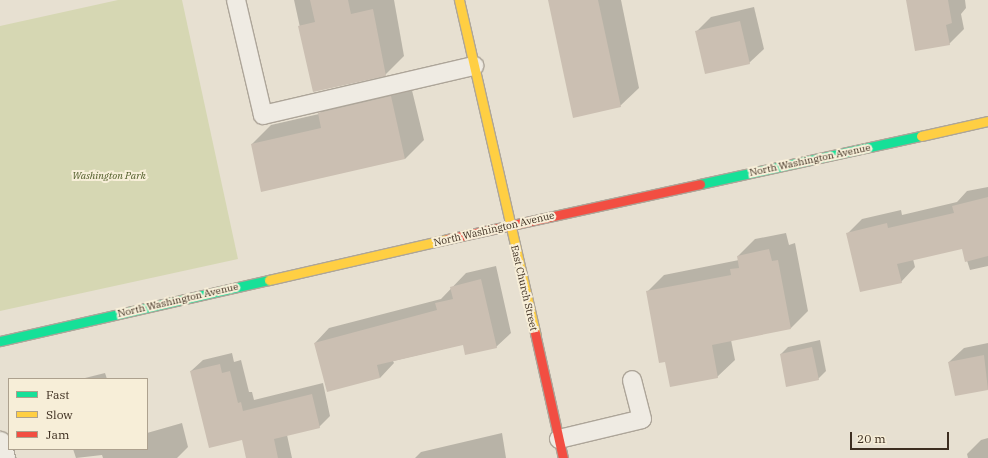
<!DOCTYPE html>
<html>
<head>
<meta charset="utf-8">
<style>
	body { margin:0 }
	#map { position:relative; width:988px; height:458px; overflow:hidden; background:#e7e0d1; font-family:"IBM Plex Serif",serif }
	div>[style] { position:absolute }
	.green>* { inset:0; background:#d6d7b3 }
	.shadow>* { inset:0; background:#0003 }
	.building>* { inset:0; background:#cbbfb2 }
	.roads { filter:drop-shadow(1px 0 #ada599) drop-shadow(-1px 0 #ada599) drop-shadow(0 1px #ada599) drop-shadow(0 -1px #ada599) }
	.lane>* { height:18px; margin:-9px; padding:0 9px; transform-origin:9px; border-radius:9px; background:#efebe3 }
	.street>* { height:22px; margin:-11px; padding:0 11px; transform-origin:11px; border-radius:11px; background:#efebe3 }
	.fast>* { height:9px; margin:-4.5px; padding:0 4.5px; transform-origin:4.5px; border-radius:4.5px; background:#16e098 }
	.slow>* { height:9px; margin:-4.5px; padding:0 4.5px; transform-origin:4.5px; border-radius:4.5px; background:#ffcf43 }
	.jam>* { height:9px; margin:-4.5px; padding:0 4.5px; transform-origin:4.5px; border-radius:4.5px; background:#f24e42 }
	span { translate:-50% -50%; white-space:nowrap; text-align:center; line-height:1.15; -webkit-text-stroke:4px #f7eed8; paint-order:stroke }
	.street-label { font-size:10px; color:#3d2e20 }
	.park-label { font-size:10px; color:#4d5a26; font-style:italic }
	.legend { position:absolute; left:8px; top:378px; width:140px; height:72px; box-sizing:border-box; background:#f7eed8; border:1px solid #ada18e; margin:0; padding:5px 7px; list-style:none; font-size:12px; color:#3d2e20 }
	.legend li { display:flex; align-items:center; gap:8px; height:20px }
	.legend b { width:20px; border:1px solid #ada18e }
	.scale { position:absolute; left:850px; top:432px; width:99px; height:18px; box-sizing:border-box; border:2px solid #3d2e20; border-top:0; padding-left:5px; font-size:12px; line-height:14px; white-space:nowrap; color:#3d2e20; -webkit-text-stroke:3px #f7eed8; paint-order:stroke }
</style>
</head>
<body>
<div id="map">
	<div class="green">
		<i style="clip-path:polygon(118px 0,182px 0,238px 259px,0 311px,0 26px)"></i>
	</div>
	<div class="shadow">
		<i style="clip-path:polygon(294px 0,394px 0,404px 56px,385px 75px,314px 91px)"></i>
		<i style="clip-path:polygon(549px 0,621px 0,639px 88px,620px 106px)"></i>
		<i style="clip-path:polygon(907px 0,965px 0,966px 8px,961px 14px,964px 29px,949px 44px)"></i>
		<i style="clip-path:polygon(754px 7px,764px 49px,749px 63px,697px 31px,711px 17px)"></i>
		<i style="clip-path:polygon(409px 78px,424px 140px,405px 159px,252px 144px,271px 125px,319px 114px,338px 94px)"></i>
		<i style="clip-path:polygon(988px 187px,988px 266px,970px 270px,963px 248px,913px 259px,915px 267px,901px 282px,847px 234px,862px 219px,901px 210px,902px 215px,957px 202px,967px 191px)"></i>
		<i style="clip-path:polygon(786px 233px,789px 245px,795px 243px,808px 311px,791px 328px,731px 340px,735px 360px,717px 377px,666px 361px,647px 292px,664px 275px,739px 260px,738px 256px,755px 239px)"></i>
		<i style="clip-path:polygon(496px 266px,511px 333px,496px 347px,464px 344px,393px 361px,394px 363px,380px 378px,315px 343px,329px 328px,441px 299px,466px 273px)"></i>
		<i style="clip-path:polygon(820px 340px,826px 371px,818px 379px,781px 354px,788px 347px)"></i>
		<i style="clip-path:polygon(988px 343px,988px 389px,956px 395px,949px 362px,964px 348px)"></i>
		<i style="clip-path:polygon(232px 353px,234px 362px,241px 360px,249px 392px,252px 392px,254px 400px,323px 383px,330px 416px,319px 427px,287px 435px,292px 458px,247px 458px,243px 438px,191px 371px,203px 360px)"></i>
		<i style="clip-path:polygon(105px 373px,107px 379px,81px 379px)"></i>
		<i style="clip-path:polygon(182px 423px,188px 447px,177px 458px,103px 458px,102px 455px,76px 458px,73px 449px,147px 449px,147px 433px)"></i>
		<i style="clip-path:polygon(502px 433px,506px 458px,415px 458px,421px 452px)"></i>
		<i style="clip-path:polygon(988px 438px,988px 458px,968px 458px,967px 454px,981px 440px)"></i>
	</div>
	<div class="building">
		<i style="clip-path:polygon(310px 0,348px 0,351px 14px,373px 9px,386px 76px,313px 92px,298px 26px,315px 22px)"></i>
		<i style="clip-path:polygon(548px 0,598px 0,621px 107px,573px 118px)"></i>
		<i style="clip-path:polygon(906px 0,948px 0,952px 23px,946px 25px,950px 45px,915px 51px)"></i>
		<i style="clip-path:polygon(740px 21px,750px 64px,705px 74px,695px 31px)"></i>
		<i style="clip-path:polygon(391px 96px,405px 159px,261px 192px,251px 144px,321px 128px,318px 113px)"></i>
		<i style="clip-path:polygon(988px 197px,988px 256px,965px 262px,962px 249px,897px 264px,902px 283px,860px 292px,846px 233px,887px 223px,888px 228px,954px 213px,952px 206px)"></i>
		<i style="clip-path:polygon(769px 249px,772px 261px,778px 260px,791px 329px,712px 345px,718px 378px,670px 387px,665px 362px,659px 363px,646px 291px,731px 275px,730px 269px,739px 268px,737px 256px)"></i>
		<i style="clip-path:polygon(481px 279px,497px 348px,465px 355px,463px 345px,377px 365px,380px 378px,327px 392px,314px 343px,437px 310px,435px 303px,453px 299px,450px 287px)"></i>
		<i style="clip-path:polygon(812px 347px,819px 380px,786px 387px,780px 354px)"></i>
		<i style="clip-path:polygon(984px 355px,988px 390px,955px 396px,948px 362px)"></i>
		<i style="clip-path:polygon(220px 364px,222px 373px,230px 371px,238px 403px,241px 402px,243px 411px,312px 394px,320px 428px,274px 439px,278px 458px,246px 458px,242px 440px,209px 448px,190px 371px)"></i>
	</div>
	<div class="roads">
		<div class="lane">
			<i style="left:236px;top:0;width:118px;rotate:76.8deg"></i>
			<i style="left:263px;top:115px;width:217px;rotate:-13.1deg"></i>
			<i style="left:559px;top:439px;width:85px;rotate:-13.5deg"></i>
			<i style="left:642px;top:419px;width:40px;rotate:-104.4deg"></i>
		</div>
		<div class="street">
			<i style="left:0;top:443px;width:16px;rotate:75deg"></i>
		</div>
		<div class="fast">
			<i style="left:700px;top:184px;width:226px;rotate:-12.3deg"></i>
			<i style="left:0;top:341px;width:276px;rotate:-12.8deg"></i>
		</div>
		<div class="slow">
			<i style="left:459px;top:0;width:342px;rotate:77.1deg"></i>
			<i style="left:921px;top:136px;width:69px;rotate:-12.6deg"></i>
			<i style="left:269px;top:280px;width:184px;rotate:-12.9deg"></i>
		</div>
		<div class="jam">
			<i style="left:448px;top:239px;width:258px;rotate:-12.3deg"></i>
			<i style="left:535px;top:333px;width:128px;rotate:77.4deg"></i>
		</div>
	</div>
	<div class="street-label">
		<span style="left:810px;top:160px;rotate:-12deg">North Washington Avenue</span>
		<span style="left:494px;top:229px;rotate:-13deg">North Washington Avenue</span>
		<span style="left:524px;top:288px;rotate:77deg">East Church Street</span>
		<span style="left:178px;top:300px;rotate:-13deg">North Washington Avenue</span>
	</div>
	<div class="park-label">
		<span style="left:109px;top:176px">Washington Park</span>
	</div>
	<ul class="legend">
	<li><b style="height:5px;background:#16e098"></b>Fast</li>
	<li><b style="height:5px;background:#ffcf43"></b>Slow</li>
	<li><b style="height:5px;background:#f24e42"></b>Jam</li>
	</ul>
	<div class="scale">20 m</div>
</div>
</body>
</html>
